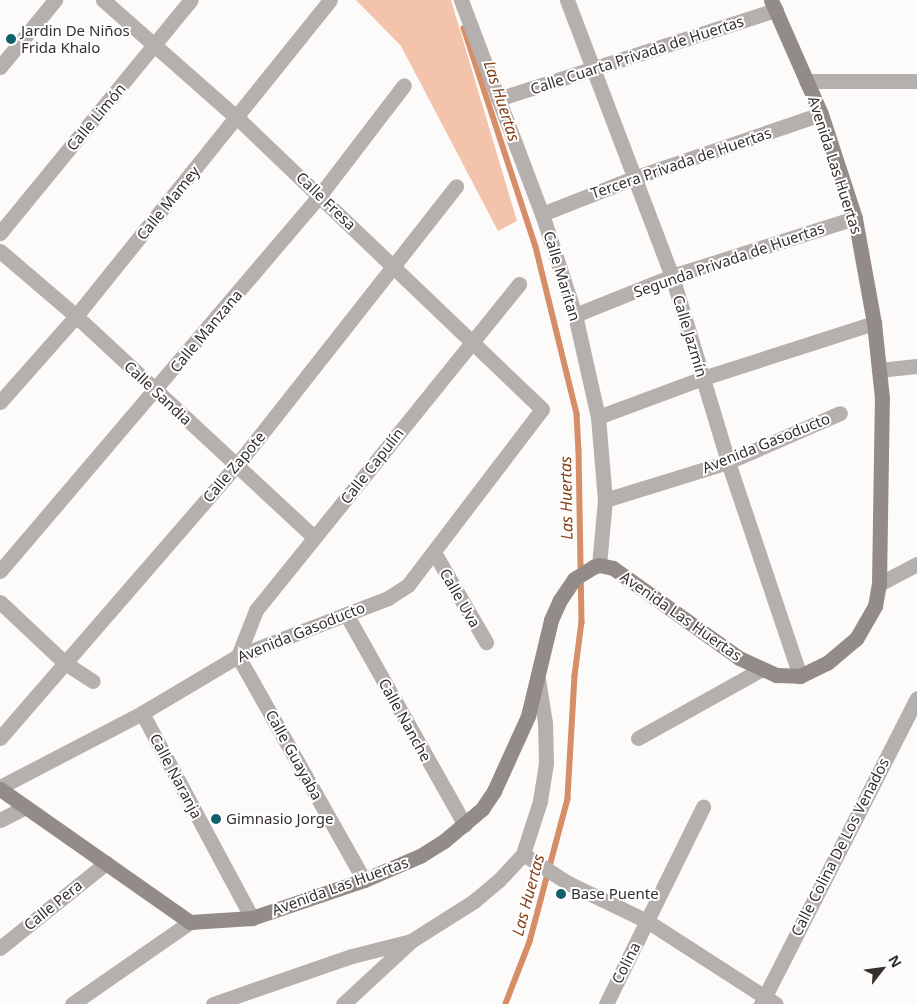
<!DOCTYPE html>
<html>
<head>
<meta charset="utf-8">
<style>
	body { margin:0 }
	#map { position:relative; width:917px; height:1004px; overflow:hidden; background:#fdfbf9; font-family:"Noto Sans",sans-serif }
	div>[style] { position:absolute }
	.green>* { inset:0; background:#f3c3ab }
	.stream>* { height:5.5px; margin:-2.75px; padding:0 2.75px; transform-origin:2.75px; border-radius:2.75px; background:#d68e68 }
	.street>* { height:15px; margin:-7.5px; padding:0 7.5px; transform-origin:7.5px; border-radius:7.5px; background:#b5b0ad }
	.secondary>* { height:15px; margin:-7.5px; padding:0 7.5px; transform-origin:7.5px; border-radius:7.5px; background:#938b87 }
	.dots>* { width:14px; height:14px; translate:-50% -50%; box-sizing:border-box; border:2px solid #fff; border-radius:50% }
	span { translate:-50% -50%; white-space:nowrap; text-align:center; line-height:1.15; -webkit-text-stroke:4px #fff; paint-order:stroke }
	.poi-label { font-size:15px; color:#35302e }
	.left { translate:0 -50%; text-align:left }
	.street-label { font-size:15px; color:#35302e }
	.water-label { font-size:16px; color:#834017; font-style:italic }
	.north { position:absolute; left:857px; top:944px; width:50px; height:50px; -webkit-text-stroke:4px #fff; paint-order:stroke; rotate:60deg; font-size:14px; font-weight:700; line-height:20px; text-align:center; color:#35302e }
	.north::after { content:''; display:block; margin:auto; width:18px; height:22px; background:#35302e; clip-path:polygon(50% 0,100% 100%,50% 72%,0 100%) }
</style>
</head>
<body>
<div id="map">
	<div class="green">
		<i style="clip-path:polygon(356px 0,451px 0,517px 221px,498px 231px,401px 46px)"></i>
	</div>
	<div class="stream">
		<i style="left:464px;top:28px;width:231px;rotate:71.8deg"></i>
		<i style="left:536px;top:247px;width:172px;rotate:76.2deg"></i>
		<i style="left:577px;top:414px;width:36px;rotate:87deg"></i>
		<i style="left:579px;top:450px;width:172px;rotate:89deg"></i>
		<i style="left:582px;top:622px;width:54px;rotate:97.4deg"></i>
		<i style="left:575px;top:676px;width:123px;rotate:93.3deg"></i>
		<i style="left:568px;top:799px;width:148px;rotate:104.9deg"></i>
		<i style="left:530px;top:942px;width:66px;rotate:111.2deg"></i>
	</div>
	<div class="street">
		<i style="left:461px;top:0;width:229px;rotate:69.3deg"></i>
		<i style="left:542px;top:214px;width:106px;rotate:71.9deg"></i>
		<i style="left:575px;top:315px;width:105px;rotate:77.3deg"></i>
		<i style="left:598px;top:417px;width:83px;rotate:85.2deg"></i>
		<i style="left:605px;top:500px;width:65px;rotate:95.3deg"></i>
		<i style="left:567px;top:0;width:295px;rotate:69.2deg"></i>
		<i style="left:672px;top:276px;width:194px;rotate:73.2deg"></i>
		<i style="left:728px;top:462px;width:226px;rotate:71.4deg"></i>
		<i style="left:0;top:67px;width:87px;rotate:-50.6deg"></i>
		<i style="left:806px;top:81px;width:111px"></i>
		<i style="left:498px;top:99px;width:292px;rotate:-17.8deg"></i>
		<i style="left:542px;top:214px;width:101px;rotate:-21.5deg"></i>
		<i style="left:636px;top:177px;width:195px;rotate:-18.8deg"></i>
		<i style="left:0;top:233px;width:301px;rotate:-50.7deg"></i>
		<i style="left:0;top:251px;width:100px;rotate:40.5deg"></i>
		<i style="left:76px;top:316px;width:325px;rotate:42.9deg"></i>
		<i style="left:575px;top:315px;width:105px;rotate:-21.9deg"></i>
		<i style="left:672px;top:276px;width:192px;rotate:-17.6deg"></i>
		<i style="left:879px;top:370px;width:38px;rotate:-6deg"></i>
		<i style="left:0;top:402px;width:115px;rotate:-48.5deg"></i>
		<i style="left:76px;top:316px;width:405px;rotate:-51.2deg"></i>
		<i style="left:598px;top:417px;width:112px;rotate:-20.4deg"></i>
		<i style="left:703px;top:378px;width:180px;rotate:-17.8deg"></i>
		<i style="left:605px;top:500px;width:129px;rotate:-17.2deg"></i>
		<i style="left:728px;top:462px;width:122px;rotate:-23.6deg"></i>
		<i style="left:435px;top:554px;width:102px;rotate:59.9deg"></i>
		<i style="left:0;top:571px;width:494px;rotate:-49.6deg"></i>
		<i style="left:320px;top:195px;width:138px;rotate:-52.6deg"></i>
		<i style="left:879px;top:584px;width:43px;rotate:-27.8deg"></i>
		<i style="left:0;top:602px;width:89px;rotate:43.2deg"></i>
		<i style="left:65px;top:663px;width:33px;rotate:33deg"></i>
		<i style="left:346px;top:614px;width:242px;rotate:60.6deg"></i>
		<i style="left:142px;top:713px;width:233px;rotate:61.8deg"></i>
		<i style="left:0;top:738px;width:360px;rotate:-49.1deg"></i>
		<i style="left:236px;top:466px;width:356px;rotate:-51.8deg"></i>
		<i style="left:638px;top:738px;width:140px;rotate:-29.1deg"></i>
		<i style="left:0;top:787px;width:160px;rotate:-27.5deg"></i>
		<i style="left:142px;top:713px;width:112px;rotate:-30.7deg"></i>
		<i style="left:238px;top:656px;width:161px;rotate:-21.1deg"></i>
		<i style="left:388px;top:598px;width:24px;rotate:-33deg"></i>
		<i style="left:408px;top:585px;width:221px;rotate:-52.7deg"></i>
		<i style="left:542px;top:409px;width:422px;rotate:-136.3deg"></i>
		<i style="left:237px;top:118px;width:179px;rotate:-138.6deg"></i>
		<i style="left:0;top:820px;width:28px;rotate:-27deg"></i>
		<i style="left:523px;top:854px;width:54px;rotate:32.8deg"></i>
		<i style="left:568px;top:883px;width:88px;rotate:25.7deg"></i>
		<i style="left:647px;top:921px;width:153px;rotate:32.8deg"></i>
		<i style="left:364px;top:880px;width:257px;rotate:-119.4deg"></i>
		<i style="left:238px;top:656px;width:49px;rotate:-68.6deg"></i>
		<i style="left:256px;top:610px;width:419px;rotate:-51.1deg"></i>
		<i style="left:0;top:948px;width:136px;rotate:-38.7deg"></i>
		<i style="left:72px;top:1004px;width:144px;rotate:-34.8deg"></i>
		<i style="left:213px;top:1004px;width:147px;rotate:-19.1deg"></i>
		<i style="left:352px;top:956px;width:61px;rotate:-14.3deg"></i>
		<i style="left:411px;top:941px;width:75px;rotate:-32.4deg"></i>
		<i style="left:474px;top:901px;width:33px;rotate:-40deg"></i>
		<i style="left:499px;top:880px;width:35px;rotate:-47deg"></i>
		<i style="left:523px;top:854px;width:56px;rotate:-72.2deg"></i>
		<i style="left:540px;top:801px;width:38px;rotate:-81deg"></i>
		<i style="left:546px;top:763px;width:40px;rotate:-91.4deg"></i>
		<i style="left:545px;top:723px;width:45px;rotate:-99deg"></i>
		<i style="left:343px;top:1004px;width:91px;rotate:-42.8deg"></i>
		<i style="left:606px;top:1004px;width:220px;rotate:-63.8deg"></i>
		<i style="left:761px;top:1004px;width:343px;rotate:-63deg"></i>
	</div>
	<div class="secondary">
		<i style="left:0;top:789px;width:232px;rotate:35deg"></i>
		<i style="left:190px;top:922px;width:62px;rotate:-3.7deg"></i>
		<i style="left:252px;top:918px;width:118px;rotate:-18.7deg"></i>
		<i style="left:364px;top:880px;width:61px;rotate:-23.2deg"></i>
		<i style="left:420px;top:856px;width:28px;rotate:-32deg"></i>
		<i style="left:444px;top:841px;width:50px;rotate:-40.1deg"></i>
		<i style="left:482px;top:809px;width:22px;rotate:-56deg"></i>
		<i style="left:494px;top:791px;width:82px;rotate:-65.6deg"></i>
		<i style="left:528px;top:716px;width:99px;rotate:-76.5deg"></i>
		<i style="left:551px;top:620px;width:22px;rotate:-66deg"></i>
		<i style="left:560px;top:600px;width:25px;rotate:-56deg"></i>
		<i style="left:574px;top:579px;width:22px;rotate:-32deg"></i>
		<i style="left:593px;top:567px;width:6px;rotate:-18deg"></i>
		<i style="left:599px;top:565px;width:14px;rotate:12deg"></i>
		<i style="left:613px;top:568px;width:155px;rotate:35.5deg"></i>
		<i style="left:739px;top:658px;width:41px;rotate:24.7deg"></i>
		<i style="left:776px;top:675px;width:24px;rotate:2deg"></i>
		<i style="left:800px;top:676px;width:30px;rotate:-26deg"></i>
		<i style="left:827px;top:663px;width:38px;rotate:-40deg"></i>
		<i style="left:856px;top:639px;width:38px;rotate:-60deg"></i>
		<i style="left:875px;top:606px;width:22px;rotate:-80deg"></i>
		<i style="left:879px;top:584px;width:186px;rotate:-89.1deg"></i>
		<i style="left:882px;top:398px;width:75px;rotate:-96.1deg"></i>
		<i style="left:874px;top:323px;width:107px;rotate:-100.3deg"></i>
		<i style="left:855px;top:218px;width:109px;rotate:-108.1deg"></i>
		<i style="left:821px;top:114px;width:124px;rotate:-113.7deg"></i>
	</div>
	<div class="dots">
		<i style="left:11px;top:39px;background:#12606a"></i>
		<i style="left:216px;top:819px;background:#12606a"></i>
		<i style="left:561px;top:894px;background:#12606a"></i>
	</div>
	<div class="poi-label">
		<span class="left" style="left:21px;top:39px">Jardin De Niños<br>Frida Khalo</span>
		<span class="left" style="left:226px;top:819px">Gimnasio Jorge</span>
		<span class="left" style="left:571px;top:894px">Base Puente</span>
	</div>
	<div class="street-label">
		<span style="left:637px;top:55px;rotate:-18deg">Calle Cuarta Privada de Huertas</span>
		<span style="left:96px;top:117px;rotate:-50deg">Calle Limón</span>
		<span style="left:681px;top:163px;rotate:-19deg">Tercera Privada de Huertas</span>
		<span style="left:835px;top:165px;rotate:72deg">Avenida Las Huertas</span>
		<span style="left:326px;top:201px;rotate:44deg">Calle Fresa</span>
		<span style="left:168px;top:203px;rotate:-51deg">Calle Mamey</span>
		<span style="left:729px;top:260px;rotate:-19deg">Segunda Privada de Huertas</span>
		<span style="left:562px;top:276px;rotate:73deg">Calle Maritan</span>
		<span style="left:206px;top:331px;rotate:-50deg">Calle Manzana</span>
		<span style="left:690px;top:336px;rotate:73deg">Calle Jazmín</span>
		<span style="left:158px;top:393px;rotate:43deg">Calle Sandia</span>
		<span style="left:766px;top:443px;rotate:-22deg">Avenida Gasoducto</span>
		<span style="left:372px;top:466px;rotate:-52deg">Calle Capulín</span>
		<span style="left:234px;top:467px;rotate:-50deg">Calle Zapote</span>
		<span style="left:460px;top:598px;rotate:60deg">Calle Uva</span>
		<span style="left:681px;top:616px;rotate:35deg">Avenida Las Huertas</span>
		<span style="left:301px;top:632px;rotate:-22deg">Avenida Gasoducto</span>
		<span style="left:405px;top:720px;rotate:61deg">Calle Nanche</span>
		<span style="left:294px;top:755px;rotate:61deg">Calle Guayaba</span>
		<span style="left:176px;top:776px;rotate:62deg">Calle Naranja</span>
		<span style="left:840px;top:847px;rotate:-63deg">Calle Colina De Los Venados</span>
		<span style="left:340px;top:886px;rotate:-20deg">Avenida Las Huertas</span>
		<span style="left:53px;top:905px;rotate:-39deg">Calle Pera</span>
		<span style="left:626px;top:963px;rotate:-63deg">Colina</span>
	</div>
	<div class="water-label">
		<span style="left:502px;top:101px;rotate:72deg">Las Huertas</span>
		<span style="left:566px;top:498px;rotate:-91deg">Las Huertas</span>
		<span style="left:528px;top:895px;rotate:-75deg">Las Huertas</span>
	</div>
	<div class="north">N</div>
</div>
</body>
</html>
